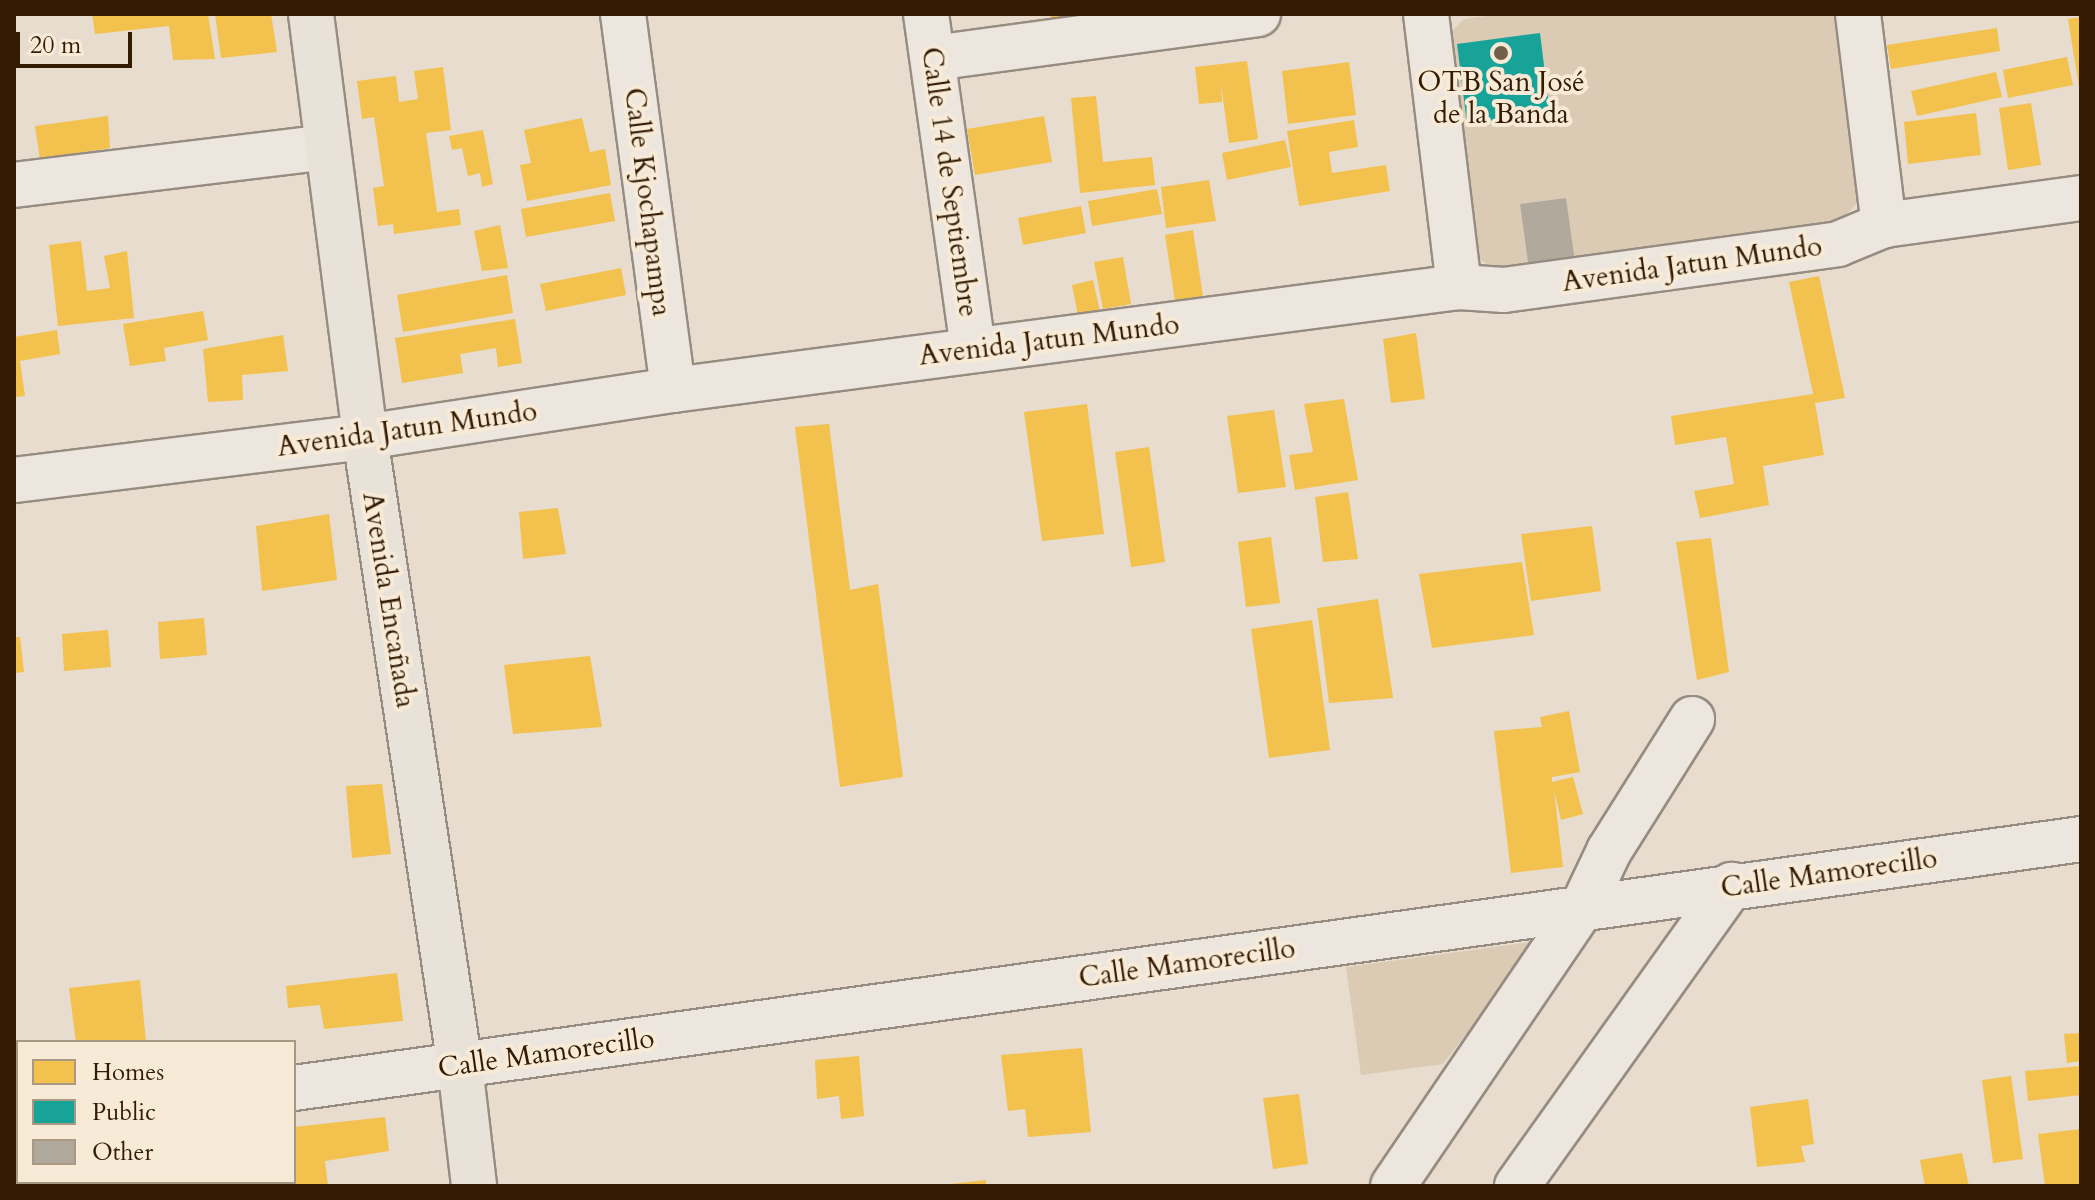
<!DOCTYPE html>
<html>
<head>
<meta charset="utf-8">
<style>
	body { margin:0 }
	#map { position:relative; width:2095px; height:1200px; overflow:hidden; background:#e7dccd; font-family:Cardo,serif }
	div>[style] { position:absolute }
	.green>* { inset:0; background:#dbcbb5 }
	.homes>* { inset:0; background:#f2c14e }
	.public>* { inset:0; background:#17a398 }
	.building>* { inset:0; background:#b2a99d }
	.roads { filter:drop-shadow(2px 0 #968c81) drop-shadow(-2px 0 #968c81) drop-shadow(0 2px #968c81) drop-shadow(0 -2px #968c81) }
	.minor>* { height:44px; margin:-22px; padding:0 22px; transform-origin:22px; border-radius:22px; background:#ece6de }
	.major>* { height:44px; margin:-22px; padding:0 22px; transform-origin:22px; border-radius:22px; background:#e9e2d9 }
	.dots>* { width:22px; height:22px; translate:-50% -50%; box-sizing:border-box; border:4px solid #f7ead7; border-radius:50% }
	span { translate:-50% -50%; white-space:nowrap; text-align:center; line-height:1.15; -webkit-text-stroke:8px #f7ead7; paint-order:stroke }
	.poi-label { font-size:28px; color:#331c03 }
	.street-label { font-size:28px; color:#331c03 }
	.frame { position:absolute; inset:0; border:16px solid #331c03; pointer-events:none }
	.legend { position:absolute; left:16px; top:1040px; width:280px; height:144px; box-sizing:border-box; background:#f7ead7; border:2px solid #a99882; margin:0; padding:10px 14px; list-style:none; font-size:24px; color:#331c03 }
	.legend li { display:flex; align-items:center; gap:16px; height:40px }
	.legend b { width:40px; border:2px solid #a99882 }
	.scale { position:absolute; left:16px; top:32px; width:116px; height:36px; box-sizing:border-box; border:4px solid #331c03; border-top:0; padding-left:10px; font-size:24px; line-height:28px; white-space:nowrap; color:#331c03; -webkit-text-stroke:6px #f7ead7; paint-order:stroke }
</style>
</head>
<body>
<div id="map">
	<div class="green">
		<i style="clip-path:polygon(1500px 14px,1836px 14px,1860px 200px,1839px 223px,1496px 270px,1472px 254px,1445px 38px,1464px 19px)"></i>
		<i style="clip-path:polygon(1538px 941px,1443px 1064px,1361px 1075px,1346px 967px)"></i>
	</div>
	<div class="homes">
		<i style="clip-path:polygon(92px 14px,208px 14px,215px 59px,173px 60px,169px 26px,95px 34px)"></i>
		<i style="clip-path:polygon(215px 14px,271px 14px,277px 52px,221px 58px)"></i>
		<i style="clip-path:polygon(1051px 14px,1083px 14px,1083px 16px,1051px 20px)"></i>
		<i style="clip-path:polygon(2081px 17px,2081px 87px,2079px 87px,2068px 19px)"></i>
		<i style="clip-path:polygon(1997px 28px,2000px 51px,1891px 69px,1887px 45px)"></i>
		<i style="clip-path:polygon(2067px 57px,2073px 85px,2008px 98px,2003px 70px)"></i>
		<i style="clip-path:polygon(1247px 61px,1258px 139px,1229px 143px,1221px 84px,1222px 102px,1199px 104px,1195px 67px)"></i>
		<i style="clip-path:polygon(1349px 62px,1356px 115px,1288px 124px,1282px 71px)"></i>
		<i style="clip-path:polygon(443px 67px,451px 130px,426px 133px,437px 212px,459px 209px,461px 225px,394px 234px,393px 224px,378px 226px,373px 188px,384px 186px,374px 117px,362px 119px,357px 81px,396px 76px,399px 102px,418px 99px,414px 71px)"></i>
		<i style="clip-path:polygon(1996px 72px,2002px 97px,1917px 116px,1911px 91px)"></i>
		<i style="clip-path:polygon(1096px 96px,1103px 162px,1152px 157px,1155px 185px,1080px 193px,1071px 98px)"></i>
		<i style="clip-path:polygon(2031px 103px,2041px 165px,2008px 170px,1999px 108px)"></i>
		<i style="clip-path:polygon(1976px 113px,1981px 155px,1908px 164px,1904px 122px)"></i>
		<i style="clip-path:polygon(108px 116px,110px 148px,40px 159px,35px 126px)"></i>
		<i style="clip-path:polygon(1044px 116px,1052px 162px,975px 175px,967px 129px)"></i>
		<i style="clip-path:polygon(582px 118px,590px 152px,605px 149px,611px 185px,527px 201px,520px 165px,531px 163px,524px 130px)"></i>
		<i style="clip-path:polygon(1354px 120px,1358px 147px,1329px 152px,1332px 173px,1386px 165px,1390px 191px,1299px 206px,1287px 131px)"></i>
		<i style="clip-path:polygon(483px 130px,493px 184px,482px 187px,480px 173px,468px 176px,462px 148px,452px 150px,449px 136px)"></i>
		<i style="clip-path:polygon(1285px 140px,1291px 167px,1227px 180px,1222px 153px)"></i>
		<i style="clip-path:polygon(1209px 180px,1216px 221px,1166px 228px,1161px 187px)"></i>
		<i style="clip-path:polygon(1157px 189px,1162px 214px,1092px 226px,1088px 201px)"></i>
		<i style="clip-path:polygon(610px 193px,615px 221px,526px 237px,521px 209px)"></i>
		<i style="clip-path:polygon(1081px 206px,1086px 233px,1023px 245px,1018px 218px)"></i>
		<i style="clip-path:polygon(500px 225px,508px 268px,482px 271px,474px 231px)"></i>
		<i style="clip-path:polygon(1193px 230px,1203px 296px,1175px 301px,1165px 235px)"></i>
		<i style="clip-path:polygon(81px 241px,87px 291px,110px 288px,104px 256px,127px 251px,134px 318px,58px 326px,49px 245px)"></i>
		<i style="clip-path:polygon(1123px 257px,1131px 304px,1103px 309px,1094px 262px)"></i>
		<i style="clip-path:polygon(621px 268px,626px 295px,546px 311px,540px 284px)"></i>
		<i style="clip-path:polygon(507px 275px,513px 313px,403px 332px,397px 295px)"></i>
		<i style="clip-path:polygon(1819px 276px,1845px 398px,1815px 403px,1824px 455px,1763px 466px,1769px 505px,1700px 518px,1694px 491px,1734px 484px,1726px 437px,1675px 445px,1671px 416px,1813px 394px,1789px 282px)"></i>
		<i style="clip-path:polygon(1093px 280px,1100px 312px,1078px 316px,1072px 285px)"></i>
		<i style="clip-path:polygon(203px 311px,208px 340px,164px 348px,166px 361px,130px 366px,123px 324px)"></i>
		<i style="clip-path:polygon(515px 319px,522px 363px,498px 367px,496px 348px,460px 354px,463px 373px,402px 383px,395px 338px)"></i>
		<i style="clip-path:polygon(57px 330px,60px 354px,20px 361px,25px 396px,14px 397px,14px 337px)"></i>
		<i style="clip-path:polygon(1416px 333px,1425px 399px,1391px 403px,1383px 339px)"></i>
		<i style="clip-path:polygon(283px 335px,288px 371px,242px 375px,243px 400px,208px 402px,203px 349px)"></i>
		<i style="clip-path:polygon(1344px 399px,1358px 480px,1295px 490px,1289px 455px,1313px 452px,1304px 404px)"></i>
		<i style="clip-path:polygon(1087px 404px,1104px 534px,1042px 541px,1024px 412px)"></i>
		<i style="clip-path:polygon(1274px 410px,1286px 487px,1238px 493px,1227px 416px)"></i>
		<i style="clip-path:polygon(829px 424px,850px 590px,878px 584px,903px 777px,840px 787px,795px 427px)"></i>
		<i style="clip-path:polygon(1149px 447px,1165px 562px,1131px 567px,1115px 452px)"></i>
		<i style="clip-path:polygon(1348px 492px,1358px 559px,1323px 562px,1315px 497px)"></i>
		<i style="clip-path:polygon(558px 508px,566px 554px,523px 559px,519px 512px)"></i>
		<i style="clip-path:polygon(329px 514px,337px 580px,262px 591px,256px 526px)"></i>
		<i style="clip-path:polygon(1592px 526px,1601px 591px,1531px 601px,1521px 534px)"></i>
		<i style="clip-path:polygon(1271px 537px,1280px 603px,1246px 607px,1238px 542px)"></i>
		<i style="clip-path:polygon(1711px 538px,1729px 672px,1697px 680px,1676px 542px)"></i>
		<i style="clip-path:polygon(1522px 562px,1534px 635px,1432px 648px,1419px 574px)"></i>
		<i style="clip-path:polygon(1378px 599px,1393px 698px,1329px 703px,1317px 608px)"></i>
		<i style="clip-path:polygon(204px 618px,207px 655px,160px 659px,158px 622px)"></i>
		<i style="clip-path:polygon(1312px 620px,1330px 750px,1269px 758px,1251px 629px)"></i>
		<i style="clip-path:polygon(108px 630px,111px 667px,64px 671px,62px 634px)"></i>
		<i style="clip-path:polygon(14px 637px,20px 637px,24px 672px,14px 673px)"></i>
		<i style="clip-path:polygon(590px 656px,602px 727px,513px 734px,504px 665px)"></i>
		<i style="clip-path:polygon(1569px 711px,1580px 772px,1552px 777px,1552px 782px,1573px 777px,1583px 814px,1561px 820px,1554px 791px,1563px 867px,1511px 873px,1494px 731px,1542px 727px,1540px 717px)"></i>
		<i style="clip-path:polygon(382px 784px,391px 854px,352px 858px,346px 786px)"></i>
		<i style="clip-path:polygon(397px 973px,403px 1021px,324px 1029px,320px 1005px,288px 1008px,286px 986px)"></i>
		<i style="clip-path:polygon(140px 980px,146px 1042px,76px 1042px,69px 988px)"></i>
		<i style="clip-path:polygon(2081px 1033px,2081px 1061px,2067px 1063px,2064px 1034px)"></i>
		<i style="clip-path:polygon(1082px 1048px,1091px 1132px,1028px 1137px,1025px 1109px,1008px 1111px,1001px 1055px)"></i>
		<i style="clip-path:polygon(859px 1056px,864px 1116px,841px 1119px,839px 1096px,817px 1099px,815px 1060px)"></i>
		<i style="clip-path:polygon(2081px 1066px,2081px 1095px,2028px 1101px,2025px 1071px)"></i>
		<i style="clip-path:polygon(2011px 1076px,2023px 1159px,1993px 1163px,1982px 1080px)"></i>
		<i style="clip-path:polygon(1299px 1094px,1308px 1164px,1273px 1169px,1263px 1098px)"></i>
		<i style="clip-path:polygon(1808px 1099px,1814px 1144px,1801px 1146px,1805px 1162px,1757px 1167px,1750px 1107px)"></i>
		<i style="clip-path:polygon(385px 1117px,389px 1151px,325px 1161px,328px 1186px,288px 1186px,288px 1182px,294px 1182px,294px 1127px)"></i>
		<i style="clip-path:polygon(2081px 1129px,2081px 1186px,2045px 1186px,2038px 1134px)"></i>
		<i style="clip-path:polygon(1962px 1153px,1969px 1186px,1925px 1186px,1920px 1160px)"></i>
		<i style="clip-path:polygon(986px 1180px,986px 1186px,951px 1186px,951px 1184px)"></i>
		<i style="clip-path:polygon(50px 1182px,100px 1182px,101px 1186px,44px 1186px,43px 1183px)"></i>
		<i style="clip-path:polygon(104px 1182px,142px 1182px,142px 1186px,105px 1186px)"></i>
	</div>
	<div class="public">
		<i style="clip-path:polygon(1540px 33px,1550px 114px,1467px 124px,1457px 44px)"></i>
	</div>
	<div class="building">
		<i style="clip-path:polygon(1566px 198px,1575px 262px,1529px 269px,1520px 204px)"></i>
	</div>
	<div class="roads">
		<div class="minor">
			<i style="left:623px;top:14px;width:379px;rotate:82.4deg"></i>
			<i style="left:926px;top:14px;width:339px;rotate:82deg"></i>
			<i style="left:1426px;top:14px;width:275px;rotate:83.1deg"></i>
			<i style="left:1858px;top:14px;width:213px;rotate:83deg"></i>
			<i style="left:933px;top:58px;width:328px;rotate:-7.7deg"></i>
			<i style="left:14px;top:185px;width:316px;rotate:-6.9deg"></i>
			<i style="left:14px;top:480px;width:354px;rotate:-7deg"></i>
			<i style="left:365px;top:437px;width:312px;rotate:-8.7deg"></i>
			<i style="left:673px;top:390px;width:793px;rotate:-7.47deg"></i>
			<i style="left:1459px;top:287px;width:45px;rotate:3.8deg"></i>
			<i style="left:1504px;top:290px;width:337px;rotate:-7.8deg"></i>
			<i style="left:1838px;top:244px;width:50px;rotate:-22.4deg"></i>
			<i style="left:1884px;top:225px;width:199px;rotate:-7.8deg"></i>
			<i style="left:294px;top:1088px;width:1804px;rotate:-7.93deg"></i>
			<i style="left:14px;top:1125px;width:4px;rotate:-14deg"></i>
			<i style="left:1393px;top:1186px;width:338px;rotate:-55.8deg"></i>
			<i style="left:1583px;top:906px;width:61px;rotate:-64.7deg"></i>
			<i style="left:1609px;top:851px;width:156px;rotate:-57.8deg"></i>
			<i style="left:1517px;top:1186px;width:370px;rotate:-54.5deg"></i>
		</div>
		<div class="major">
			<i style="left:311px;top:14px;width:426px;rotate:82.7deg"></i>
			<i style="left:365px;top:437px;width:636px;rotate:81.41deg"></i>
			<i style="left:460px;top:1066px;width:121px;rotate:83.3deg"></i>
		</div>
	</div>
	<div class="dots">
		<i style="left:1501px;top:53px;background:#725f4a"></i>
	</div>
	<div class="poi-label">
		<span style="left:1501px;top:98px">OTB San José<br>de la Banda</span>
	</div>
	<div class="street-label">
		<span style="left:950px;top:182px;rotate:82deg">Calle 14 de Septiembre</span>
		<span style="left:648px;top:202px;rotate:83deg">Calle Kjochapampa</span>
		<span style="left:1692px;top:264px;rotate:-8deg">Avenida Jatun Mundo</span>
		<span style="left:1049px;top:340px;rotate:-7deg">Avenida Jatun Mundo</span>
		<span style="left:407px;top:429px;rotate:-8deg">Avenida Jatun Mundo</span>
		<span style="left:389px;top:600px;rotate:81deg">Avenida Encañada</span>
		<span style="left:1829px;top:873px;rotate:-8deg">Calle Mamorecillo</span>
		<span style="left:1187px;top:963px;rotate:-8deg">Calle Mamorecillo</span>
		<span style="left:546px;top:1053px;rotate:-8deg">Calle Mamorecillo</span>
	</div>
	<div class="frame"></div>
	<ul class="legend">
	<li><b style="height:22px;background:#f2c14e"></b>Homes</li>
	<li><b style="height:22px;background:#17a398"></b>Public</li>
	<li><b style="height:22px;background:#b2a99d"></b>Other</li>
	</ul>
	<div class="scale">20 m</div>
</div>
</body>
</html>
